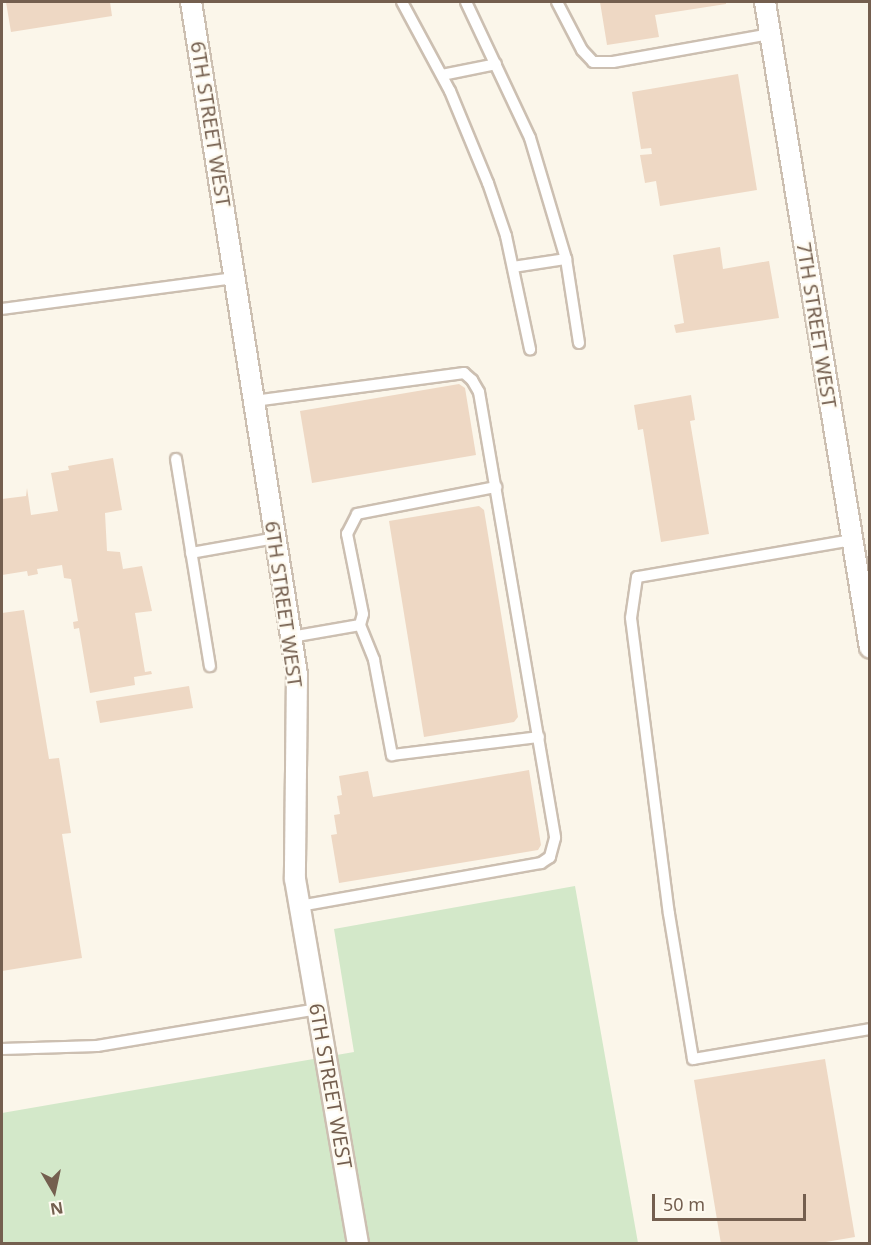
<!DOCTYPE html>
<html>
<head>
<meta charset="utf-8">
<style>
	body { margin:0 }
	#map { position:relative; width:871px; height:1245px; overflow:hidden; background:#fbf6ea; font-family:"Noto Sans",sans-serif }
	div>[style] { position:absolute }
	.green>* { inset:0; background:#d3e8c9 }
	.building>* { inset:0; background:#eed8c4 }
	.roads { filter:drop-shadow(2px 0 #ccbfb1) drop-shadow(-2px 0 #ccbfb1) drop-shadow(0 2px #ccbfb1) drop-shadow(0 -2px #ccbfb1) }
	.service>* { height:10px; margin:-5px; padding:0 5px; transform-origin:5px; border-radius:5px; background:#fff }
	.minor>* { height:20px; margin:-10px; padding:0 10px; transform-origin:10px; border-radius:10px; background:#fff }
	span { translate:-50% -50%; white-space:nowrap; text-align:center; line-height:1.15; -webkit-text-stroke:4.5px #fefaf0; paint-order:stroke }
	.street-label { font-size:20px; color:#745f4f }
	.frame { position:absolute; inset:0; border:3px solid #745f4f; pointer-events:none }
	.north { position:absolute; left:24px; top:1161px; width:60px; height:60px; -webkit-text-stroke:4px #fefaf0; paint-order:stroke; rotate:171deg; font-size:16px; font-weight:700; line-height:24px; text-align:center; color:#745f4f }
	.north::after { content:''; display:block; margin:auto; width:21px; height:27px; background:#745f4f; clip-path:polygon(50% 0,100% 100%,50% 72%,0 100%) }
	.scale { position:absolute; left:652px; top:1194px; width:154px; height:27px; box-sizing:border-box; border:3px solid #745f4f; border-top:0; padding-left:8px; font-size:18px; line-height:21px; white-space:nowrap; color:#745f4f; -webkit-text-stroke:4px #fefaf0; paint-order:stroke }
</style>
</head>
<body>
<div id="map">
	<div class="green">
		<i style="clip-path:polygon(575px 886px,638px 1243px,2px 1244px,2px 1113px,354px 1052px,334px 929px)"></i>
	</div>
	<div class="building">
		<i style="clip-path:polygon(6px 2px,110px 2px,112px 16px,11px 32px)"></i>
		<i style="clip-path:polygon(600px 2px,726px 2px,726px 4px,655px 15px,659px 37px,607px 45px)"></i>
		<i style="clip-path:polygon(738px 74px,757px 190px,660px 206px,656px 181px,645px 183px,640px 155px,652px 154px,651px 148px,641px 149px,632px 92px)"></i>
		<i style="clip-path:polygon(720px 247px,723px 269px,769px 261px,779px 318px,676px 333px,674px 325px,684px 323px,673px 255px)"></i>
		<i style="clip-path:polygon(459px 384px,465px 388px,476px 455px,312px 483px,300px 411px)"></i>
		<i style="clip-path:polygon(691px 395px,695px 420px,690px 421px,709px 534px,661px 542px,643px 429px,638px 430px,634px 405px)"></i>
		<i style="clip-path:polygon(113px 458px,122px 510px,105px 513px,107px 551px,120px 552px,123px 569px,142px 566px,152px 611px,135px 613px,145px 672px,151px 671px,152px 674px,134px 677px,135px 685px,90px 693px,79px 628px,74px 629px,73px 622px,78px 621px,71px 579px,64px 578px,62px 565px,37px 569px,38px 574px,28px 576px,27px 571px,2px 575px,2px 499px,26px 496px,27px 488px,31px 515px,58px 511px,51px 473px,69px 470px,68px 466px)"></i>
		<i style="clip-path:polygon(479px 506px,484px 510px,518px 717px,514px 722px,424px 737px,389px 521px)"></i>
		<i style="clip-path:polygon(24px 610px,49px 759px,59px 758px,71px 833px,62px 834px,82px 958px,2px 971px,2px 613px)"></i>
		<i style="clip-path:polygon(189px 686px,193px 708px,100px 723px,96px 701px)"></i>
		<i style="clip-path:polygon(529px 770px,541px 845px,538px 850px,339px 883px,331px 835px,337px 834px,334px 815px,340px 814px,337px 796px,342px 795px,339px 776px,368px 771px,373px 797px)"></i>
		<i style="clip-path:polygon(825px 1059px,855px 1237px,814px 1244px,721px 1244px,694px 1080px)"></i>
	</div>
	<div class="roads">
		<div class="service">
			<i style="left:402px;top:2px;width:101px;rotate:61.7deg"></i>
			<i style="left:450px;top:91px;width:100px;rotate:67.6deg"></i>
			<i style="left:488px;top:183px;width:56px;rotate:71.2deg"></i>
			<i style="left:506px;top:236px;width:116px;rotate:78deg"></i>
			<i style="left:466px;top:2px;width:150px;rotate:64.8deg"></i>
			<i style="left:530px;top:138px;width:126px;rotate:73.4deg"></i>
			<i style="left:566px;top:259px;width:85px;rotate:81.2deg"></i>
			<i style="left:557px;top:2px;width:54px;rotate:62.5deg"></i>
			<i style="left:582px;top:50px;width:16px;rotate:47deg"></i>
			<i style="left:593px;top:62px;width:20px"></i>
			<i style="left:613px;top:62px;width:159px;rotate:-10.1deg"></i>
			<i style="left:442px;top:75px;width:55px;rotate:-11.5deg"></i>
			<i style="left:513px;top:267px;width:54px;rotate:-8.6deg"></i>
			<i style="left:2px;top:309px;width:235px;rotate:-7.6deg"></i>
			<i style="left:254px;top:401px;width:212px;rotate:-7.6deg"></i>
			<i style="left:464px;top:373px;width:11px;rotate:41deg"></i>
			<i style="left:472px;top:380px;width:14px;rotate:60deg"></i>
			<i style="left:479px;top:392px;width:452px;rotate:80.3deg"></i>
			<i style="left:555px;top:838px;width:20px;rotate:105deg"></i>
			<i style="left:550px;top:857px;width:11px;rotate:146deg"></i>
			<i style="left:541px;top:863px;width:246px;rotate:169.9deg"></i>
			<i style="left:176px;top:459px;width:210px;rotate:80.7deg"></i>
			<i style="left:852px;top:540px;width:218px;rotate:170.2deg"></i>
			<i style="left:637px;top:577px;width:41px;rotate:98.3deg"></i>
			<i style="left:631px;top:618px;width:298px;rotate:82.7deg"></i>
			<i style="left:669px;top:914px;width:147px;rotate:80.6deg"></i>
			<i style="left:693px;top:1059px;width:180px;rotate:-9.6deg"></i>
			<i style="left:191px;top:553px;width:86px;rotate:-10deg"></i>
			<i style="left:360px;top:625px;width:11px;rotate:-75deg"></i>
			<i style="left:363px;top:614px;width:82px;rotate:-101.3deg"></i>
			<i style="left:347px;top:534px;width:22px;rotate:-63deg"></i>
			<i style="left:357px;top:514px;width:142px;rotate:-11deg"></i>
			<i style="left:291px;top:637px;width:70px;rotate:-9.9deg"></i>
			<i style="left:360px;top:625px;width:38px;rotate:68deg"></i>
			<i style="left:374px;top:660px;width:97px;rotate:79.3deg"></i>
			<i style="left:392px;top:755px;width:148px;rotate:-7deg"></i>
			<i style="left:2px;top:1049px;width:95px;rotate:-1.8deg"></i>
			<i style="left:97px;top:1046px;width:224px;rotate:-9.5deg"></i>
		</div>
		<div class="minor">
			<i style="left:191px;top:2px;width:680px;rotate:81.04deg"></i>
			<i style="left:297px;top:674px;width:205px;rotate:90.6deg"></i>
			<i style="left:295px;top:879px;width:370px;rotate:80.2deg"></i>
			<i style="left:765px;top:2px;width:654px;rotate:80.77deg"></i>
		</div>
	</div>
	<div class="street-label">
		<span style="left:211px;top:124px;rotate:81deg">6TH STREET WEST</span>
		<span style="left:817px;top:325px;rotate:81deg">7TH STREET WEST</span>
		<span style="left:284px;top:604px;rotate:82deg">6TH STREET WEST</span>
		<span style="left:331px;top:1086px;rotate:80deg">6TH STREET WEST</span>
	</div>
	<div class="frame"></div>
	<div class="north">N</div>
	<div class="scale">50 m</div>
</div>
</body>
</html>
